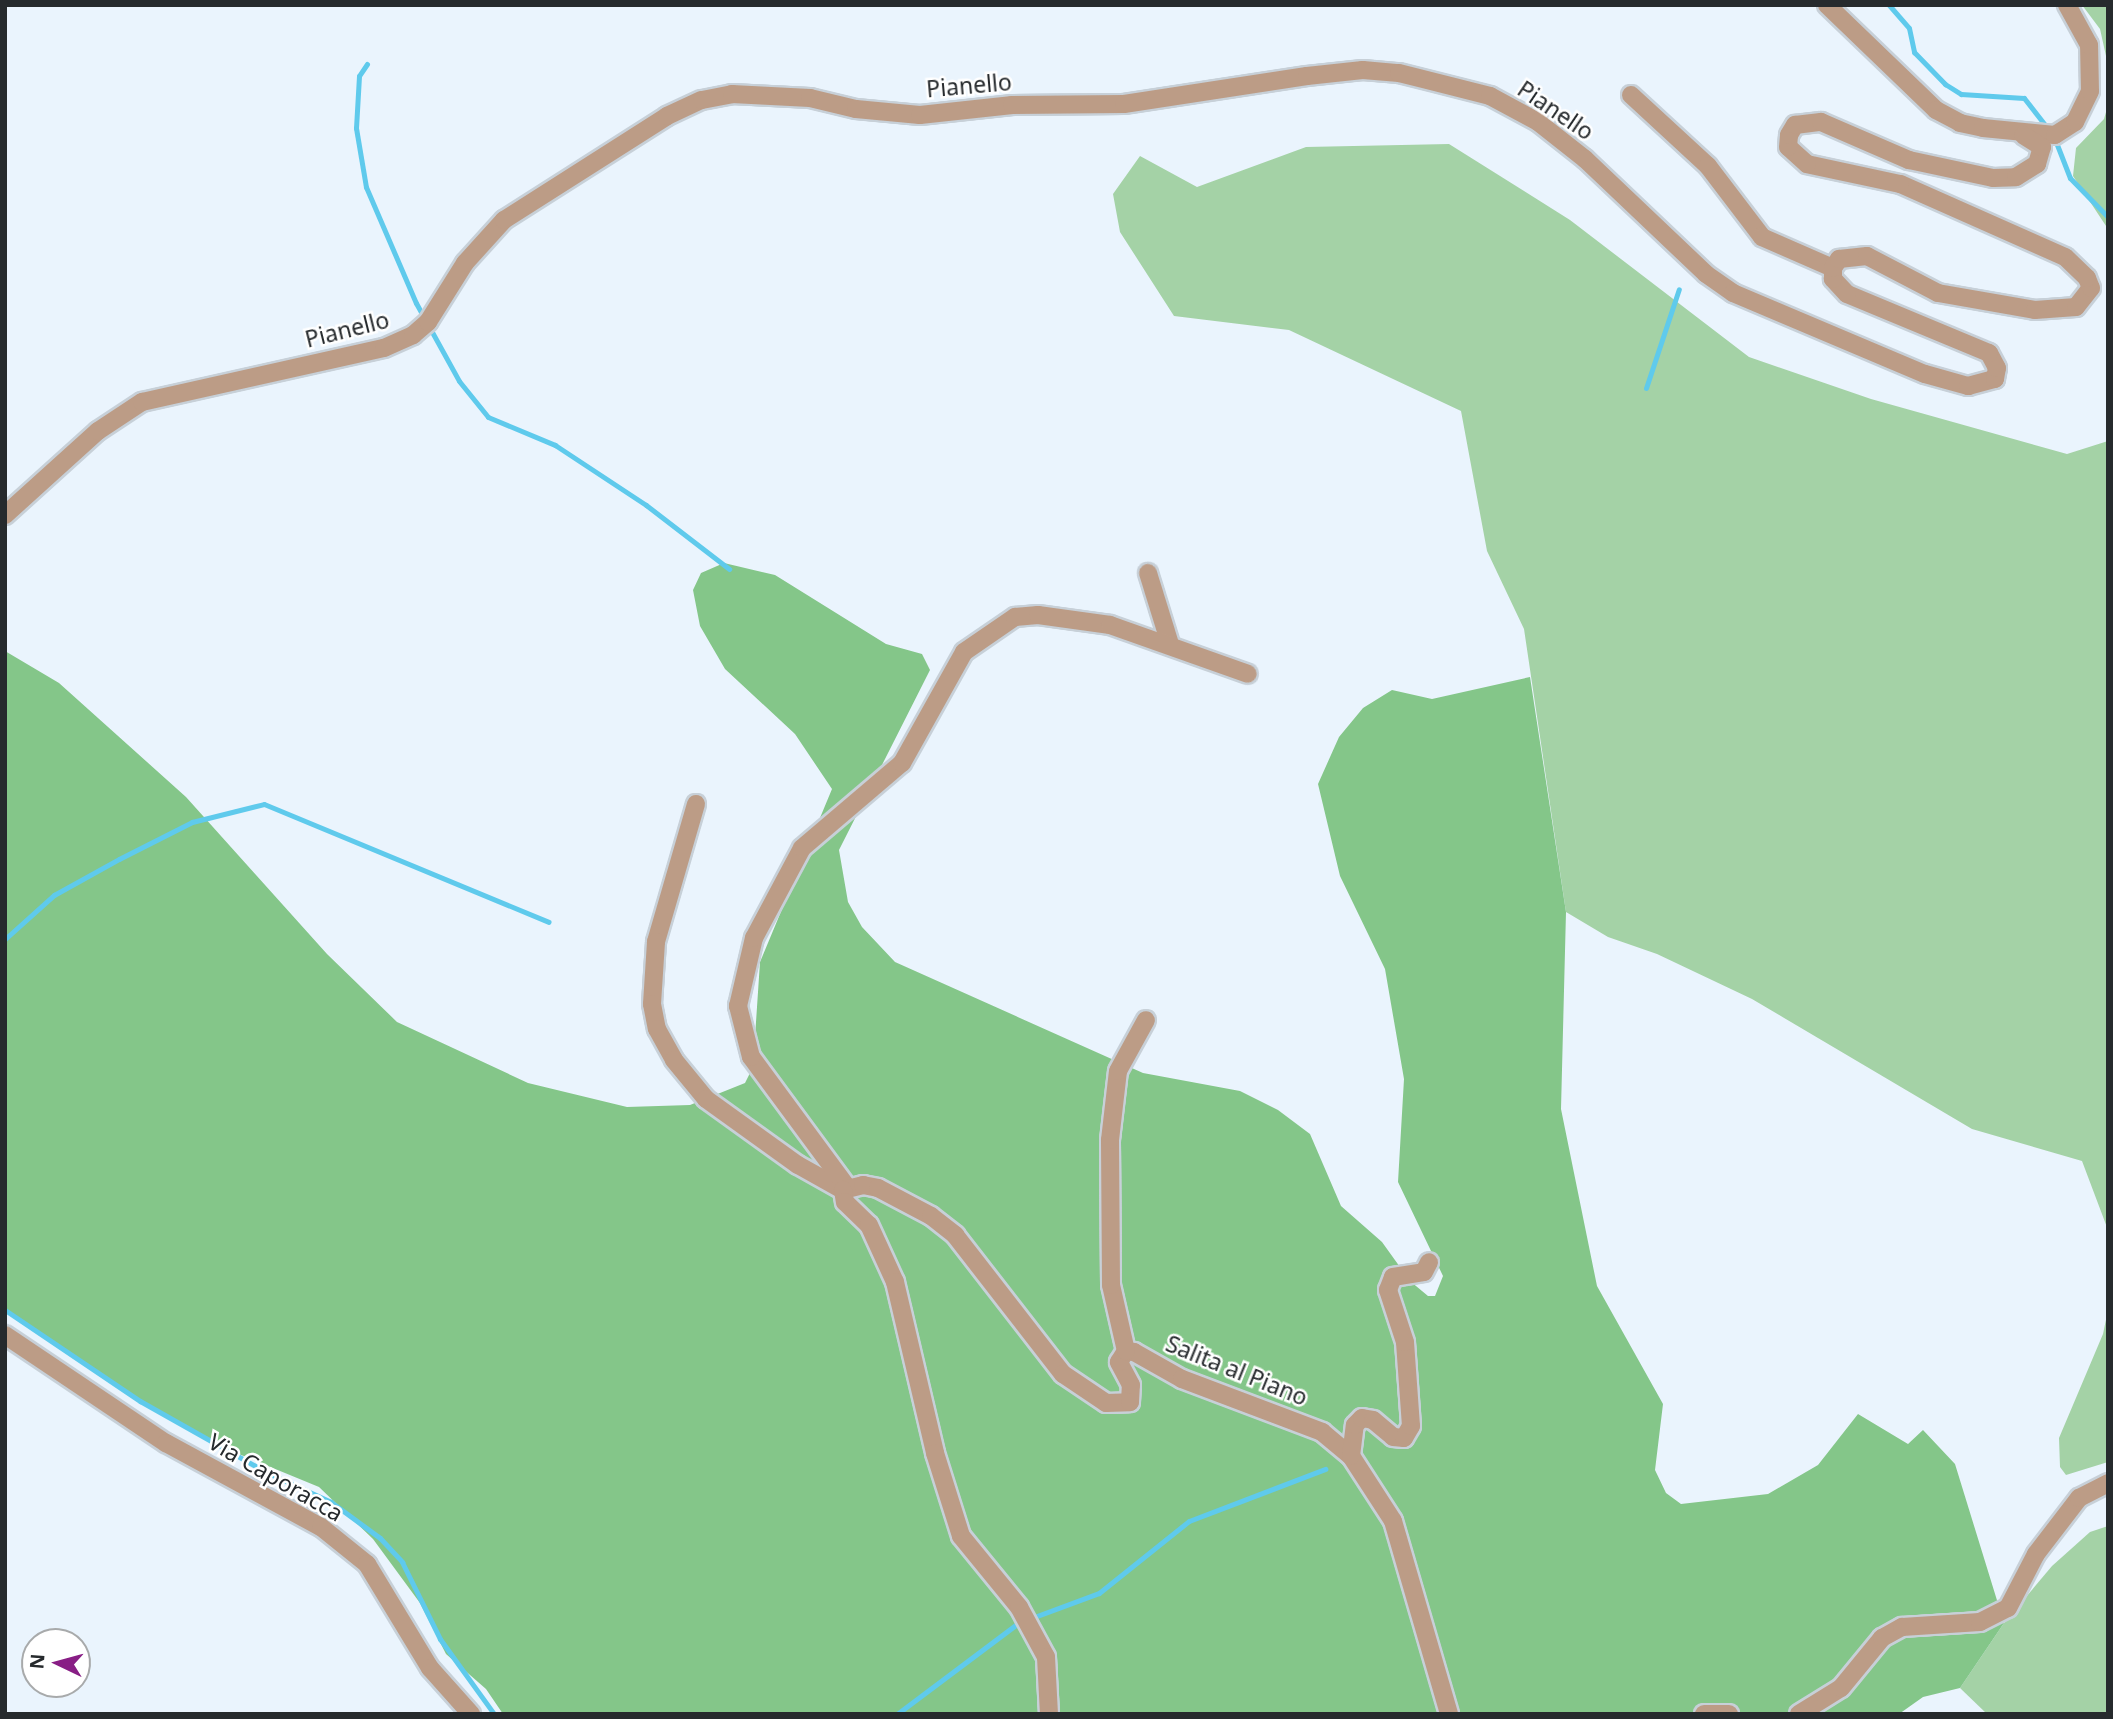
<!DOCTYPE html>
<html>
<head>
<meta charset="utf-8">
<style>
	body { margin:0 }
	#map { position:relative; width:2113px; height:1719px; overflow:hidden; background:#eaf4fd; font-family:"Noto Sans",sans-serif }
	div>[style] { position:absolute }
	.green>* { inset:0; background:#a4d2a6 }
	.forest>* { inset:0; background:#84c689 }
	.stream>* { height:5px; margin:-2.5px; padding:0 2.5px; transform-origin:2.5px; border-radius:2.5px; background:#5fcaec }
	.roads { filter:drop-shadow(2px 0 #c7d0d8) drop-shadow(-2px 0 #c7d0d8) drop-shadow(0 2px #c7d0d8) drop-shadow(0 -2px #c7d0d8) }
	.minor>* { height:18px; margin:-9px; padding:0 9px; transform-origin:9px; border-radius:9px; background:#bc9c86 }
	span { translate:-50% -50%; white-space:nowrap; text-align:center; line-height:1.15; -webkit-text-stroke:5px #fff; paint-order:stroke }
	.street-label { font-size:23px; color:#262a2d }
	.frame { position:absolute; inset:0; border:7px solid #262a2d; pointer-events:none }
	.north { position:absolute; left:21px; top:1628px; width:70px; height:70px; box-sizing:border-box; background:#fff; border:2px solid #a8aaab; border-radius:50%; rotate:275deg; font-size:19px; font-weight:700; line-height:28px; text-align:center; color:#262a2d }
	.north::after { content:''; display:block; margin:auto; width:24px; height:32px; background:#881e85; clip-path:polygon(50% 0,100% 100%,50% 72%,0 100%) }
</style>
</head>
<body>
<div id="map">
	<div class="green">
		<i style="clip-path:polygon(2082px 5px,2108px 5px,2108px 65px,2100px 29px)"></i>
		<i style="clip-path:polygon(2108px 105px,2108px 229px,2073px 176px,2076px 148px,2104px 119px)"></i>
		<i style="clip-path:polygon(1449px 144px,1570px 220px,1749px 357px,1871px 399px,2067px 454px,2108px 441px,2108px 1230px,2082px 1161px,1972px 1129px,1752px 999px,1657px 954px,1608px 937px,1566px 912px,1524px 629px,1487px 551px,1461px 411px,1289px 330px,1174px 316px,1120px 232px,1113px 194px,1140px 156px,1197px 187px,1306px 147px)"></i>
		<i style="clip-path:polygon(2108px 1310px,2108px 1462px,2066px 1475px,2060px 1467px,2059px 1438px,2103px 1334px)"></i>
		<i style="clip-path:polygon(2108px 1526px,2108px 1714px,1987px 1714px,1960px 1688px,2004px 1623px,2052px 1566px,2090px 1532px)"></i>
	</div>
	<div class="forest">
		<i style="clip-path:polygon(724px 563px,775px 575px,886px 644px,922px 654px,930px 670px,839px 850px,848px 902px,862px 927px,895px 962px,1143px 1073px,1240px 1091px,1278px 1110px,1310px 1134px,1341px 1206px,1382px 1242px,1410px 1281px,1428px 1296px,1435px 1296px,1443px 1276px,1398px 1182px,1404px 1079px,1385px 969px,1340px 876px,1318px 784px,1339px 737px,1363px 708px,1392px 690px,1432px 699px,1530px 677px,1566px 912px,1561px 1109px,1597px 1286px,1663px 1404px,1655px 1470px,1666px 1493px,1681px 1504px,1768px 1494px,1818px 1465px,1858px 1414px,1908px 1444px,1923px 1430px,1955px 1464px,2004px 1623px,1960px 1688px,1923px 1697px,1899px 1714px,503px 1714px,486px 1689px,446px 1654px,420px 1603px,373px 1539px,319px 1487px,229px 1450px,123px 1391px,5px 1308px,5px 651px,59px 683px,186px 797px,327px 954px,397px 1022px,528px 1083px,627px 1107px,690px 1105px,745px 1083px,753px 1067px,760px 962px,832px 789px,795px 734px,725px 669px,700px 626px,693px 590px,701px 573px)"></i>
	</div>
	<div class="stream">
		<i style="left:1889px;top:5px;width:30px;rotate:49deg"></i>
		<i style="left:1909px;top:28px;width:25px;rotate:78deg"></i>
		<i style="left:1914px;top:52px;width:45px;rotate:45.9deg"></i>
		<i style="left:1945px;top:84px;width:19px;rotate:32deg"></i>
		<i style="left:1961px;top:94px;width:63px;rotate:3.6deg"></i>
		<i style="left:2024px;top:98px;width:39px;rotate:52deg"></i>
		<i style="left:367px;top:64px;width:14px;rotate:124deg"></i>
		<i style="left:359px;top:76px;width:52px;rotate:93.3deg"></i>
		<i style="left:356px;top:128px;width:60px;rotate:80.4deg"></i>
		<i style="left:366px;top:187px;width:126px;rotate:66.7deg"></i>
		<i style="left:416px;top:303px;width:89px;rotate:61.1deg"></i>
		<i style="left:459px;top:381px;width:46px;rotate:51.1deg"></i>
		<i style="left:488px;top:417px;width:73px;rotate:22.7deg"></i>
		<i style="left:555px;top:445px;width:109px;rotate:33.4deg"></i>
		<i style="left:646px;top:505px;width:105px;rotate:37.6deg"></i>
		<i style="left:2054px;top:137px;width:44px;rotate:68.7deg"></i>
		<i style="left:2070px;top:178px;width:54px;rotate:45.7deg"></i>
		<i style="left:1646px;top:388px;width:104px;rotate:-71.6deg"></i>
		<i style="left:5px;top:939px;width:66px;rotate:-41.9deg"></i>
		<i style="left:54px;top:895px;width:74px;rotate:-29deg"></i>
		<i style="left:119px;top:859px;width:82px;rotate:-26.9deg"></i>
		<i style="left:192px;top:822px;width:74px;rotate:-14deg"></i>
		<i style="left:264px;top:804px;width:308px;rotate:22.5deg"></i>
		<i style="left:5px;top:1310px;width:163px;rotate:34deg"></i>
		<i style="left:140px;top:1401px;width:147px;rotate:29.4deg"></i>
		<i style="left:268px;top:1473px;width:69px;rotate:24.7deg"></i>
		<i style="left:331px;top:1502px;width:61px;rotate:36.3deg"></i>
		<i style="left:380px;top:1538px;width:33px;rotate:47deg"></i>
		<i style="left:402px;top:1562px;width:86px;rotate:63.7deg"></i>
		<i style="left:440px;top:1639px;width:92px;rotate:54.2deg"></i>
		<i style="left:897px;top:1714px;width:151px;rotate:-36.9deg"></i>
		<i style="left:1018px;top:1623px;width:86px;rotate:-20.3deg"></i>
		<i style="left:1099px;top:1593px;width:115px;rotate:-38.7deg"></i>
		<i style="left:1189px;top:1521px;width:146px;rotate:-20.9deg"></i>
	</div>
	<div class="roads">
		<div class="minor">
			<i style="left:1827px;top:5px;width:151px;rotate:43.9deg"></i>
			<i style="left:1936px;top:110px;width:27px;rotate:28deg"></i>
			<i style="left:1960px;top:123px;width:24px;rotate:12deg"></i>
			<i style="left:1983px;top:128px;width:72px;rotate:5.6deg"></i>
			<i style="left:2055px;top:135px;width:24px;rotate:-33deg"></i>
			<i style="left:2075px;top:122px;width:34px;rotate:-64deg"></i>
			<i style="left:2090px;top:91px;width:46px;rotate:-91.2deg"></i>
			<i style="left:2089px;top:45px;width:46px;rotate:-118.8deg"></i>
			<i style="left:1631px;top:95px;width:105px;rotate:42.7deg"></i>
			<i style="left:1708px;top:166px;width:89px;rotate:52.7deg"></i>
			<i style="left:1762px;top:237px;width:77px;rotate:23.6deg"></i>
			<i style="left:5px;top:515px;width:125px;rotate:-42.1deg"></i>
			<i style="left:98px;top:431px;width:53px;rotate:-33.4deg"></i>
			<i style="left:142px;top:402px;width:248px;rotate:-12.6deg"></i>
			<i style="left:384px;top:348px;width:32px;rotate:-24deg"></i>
			<i style="left:413px;top:335px;width:20px;rotate:-41deg"></i>
			<i style="left:428px;top:322px;width:70px;rotate:-57.9deg"></i>
			<i style="left:465px;top:263px;width:58px;rotate:-47.8deg"></i>
			<i style="left:504px;top:220px;width:193px;rotate:-32.5deg"></i>
			<i style="left:667px;top:116px;width:38px;rotate:-25deg"></i>
			<i style="left:702px;top:100px;width:31px;rotate:-11deg"></i>
			<i style="left:732px;top:94px;width:78px;rotate:2.9deg"></i>
			<i style="left:810px;top:98px;width:47px;rotate:13.4deg"></i>
			<i style="left:856px;top:109px;width:64px;rotate:5.4deg"></i>
			<i style="left:920px;top:115px;width:93px;rotate:-6.2deg"></i>
			<i style="left:1012px;top:105px;width:112px;rotate:-0.5deg"></i>
			<i style="left:1124px;top:104px;width:185px;rotate:-8.7deg"></i>
			<i style="left:1307px;top:76px;width:56px;rotate:-6.1deg"></i>
			<i style="left:1363px;top:70px;width:36px;rotate:5deg"></i>
			<i style="left:1399px;top:73px;width:94px;rotate:14.2deg"></i>
			<i style="left:1490px;top:96px;width:55px;rotate:28.4deg"></i>
			<i style="left:1538px;top:122px;width:60px;rotate:38.2deg"></i>
			<i style="left:1585px;top:159px;width:167px;rotate:43.5deg"></i>
			<i style="left:1706px;top:274px;width:33px;rotate:35deg"></i>
			<i style="left:1733px;top:293px;width:208px;rotate:22.9deg"></i>
			<i style="left:1925px;top:374px;width:45px;rotate:15.6deg"></i>
			<i style="left:1968px;top:386px;width:28px;rotate:-15deg"></i>
			<i style="left:1995px;top:379px;width:11px;rotate:-80deg"></i>
			<i style="left:1997px;top:368px;width:17px;rotate:-118deg"></i>
			<i style="left:1989px;top:353px;width:154px;rotate:-157.4deg"></i>
			<i style="left:1847px;top:294px;width:21px;rotate:-133deg"></i>
			<i style="left:1833px;top:279px;width:11px;rotate:-90deg"></i>
			<i style="left:1833px;top:268px;width:11px;rotate:-56deg"></i>
			<i style="left:1839px;top:259px;width:28px;rotate:-6deg"></i>
			<i style="left:1867px;top:256px;width:80px;rotate:27.5deg"></i>
			<i style="left:1938px;top:293px;width:98px;rotate:9.9deg"></i>
			<i style="left:2035px;top:310px;width:41px;rotate:-4.2deg"></i>
			<i style="left:2076px;top:307px;width:24px;rotate:-52deg"></i>
			<i style="left:2091px;top:288px;width:11px;rotate:-112deg"></i>
			<i style="left:2087px;top:278px;width:30px;rotate:-136deg"></i>
			<i style="left:2065px;top:257px;width:180px;rotate:-156.1deg"></i>
			<i style="left:1900px;top:184px;width:95px;rotate:-167.9deg"></i>
			<i style="left:1807px;top:164px;width:25px;rotate:-138deg"></i>
			<i style="left:1788px;top:147px;width:12px;rotate:-85deg"></i>
			<i style="left:1789px;top:135px;width:12px;rotate:-59deg"></i>
			<i style="left:1795px;top:125px;width:26px;rotate:-7deg"></i>
			<i style="left:1821px;top:122px;width:96px;rotate:23.4deg"></i>
			<i style="left:1909px;top:160px;width:86px;rotate:12.1deg"></i>
			<i style="left:1993px;top:178px;width:23px;rotate:-2deg"></i>
			<i style="left:2016px;top:177px;width:25px;rotate:-32deg"></i>
			<i style="left:2037px;top:164px;width:18px;rotate:-74deg"></i>
			<i style="left:2042px;top:147px;width:22px;rotate:-148deg"></i>
			<i style="left:1148px;top:573px;width:74px;rotate:72.8deg"></i>
			<i style="left:696px;top:804px;width:144px;rotate:106.2deg"></i>
			<i style="left:656px;top:942px;width:62px;rotate:93.7deg"></i>
			<i style="left:652px;top:1004px;width:25px;rotate:79deg"></i>
			<i style="left:657px;top:1029px;width:35px;rotate:61deg"></i>
			<i style="left:674px;top:1060px;width:50px;rotate:50.6deg"></i>
			<i style="left:706px;top:1099px;width:113px;rotate:35.7deg"></i>
			<i style="left:798px;top:1165px;width:51px;rotate:29.1deg"></i>
			<i style="left:847px;top:1187px;width:162px;rotate:-126.4deg"></i>
			<i style="left:751px;top:1057px;width:53px;rotate:-104.3deg"></i>
			<i style="left:738px;top:1006px;width:70px;rotate:-76.8deg"></i>
			<i style="left:754px;top:938px;width:102px;rotate:-61.9deg"></i>
			<i style="left:802px;top:848px;width:131px;rotate:-40.4deg"></i>
			<i style="left:902px;top:763px;width:127px;rotate:-60.8deg"></i>
			<i style="left:964px;top:652px;width:62px;rotate:-34.5deg"></i>
			<i style="left:1015px;top:617px;width:23px;rotate:-5deg"></i>
			<i style="left:1038px;top:615px;width:73px;rotate:7.9deg"></i>
			<i style="left:1110px;top:625px;width:146px;rotate:19.5deg"></i>
			<i style="left:843px;top:1190px;width:21px;rotate:-14deg"></i>
			<i style="left:863px;top:1185px;width:15px;rotate:11deg"></i>
			<i style="left:878px;top:1188px;width:60px;rotate:27.8deg"></i>
			<i style="left:931px;top:1216px;width:31px;rotate:38deg"></i>
			<i style="left:955px;top:1235px;width:176px;rotate:52.2deg"></i>
			<i style="left:1063px;top:1374px;width:52px;rotate:34deg"></i>
			<i style="left:1106px;top:1403px;width:24px;rotate:-2deg"></i>
			<i style="left:1130px;top:1402px;width:17px;rotate:-87deg"></i>
			<i style="left:1131px;top:1385px;width:26px;rotate:-118deg"></i>
			<i style="left:1119px;top:1362px;width:13px;rotate:-58deg"></i>
			<i style="left:1126px;top:1351px;width:8px;rotate:7deg"></i>
			<i style="left:1134px;top:1352px;width:55px;rotate:29.4deg"></i>
			<i style="left:1182px;top:1379px;width:150px;rotate:20.7deg"></i>
			<i style="left:1322px;top:1432px;width:38px;rotate:40deg"></i>
			<i style="left:1351px;top:1456px;width:77px;rotate:57.1deg"></i>
			<i style="left:1393px;top:1521px;width:201px;rotate:73.8deg"></i>
			<i style="left:843px;top:1190px;width:12px;rotate:81deg"></i>
			<i style="left:845px;top:1202px;width:33px;rotate:44deg"></i>
			<i style="left:869px;top:1225px;width:63px;rotate:65.5deg"></i>
			<i style="left:895px;top:1282px;width:176px;rotate:76.8deg"></i>
			<i style="left:935px;top:1453px;width:87px;rotate:72.6deg"></i>
			<i style="left:961px;top:1536px;width:92px;rotate:50.8deg"></i>
			<i style="left:1019px;top:1607px;width:57px;rotate:61.6deg"></i>
			<i style="left:1046px;top:1657px;width:57px;rotate:87deg"></i>
			<i style="left:5px;top:1335px;width:194px;rotate:33.9deg"></i>
			<i style="left:166px;top:1443px;width:176px;rotate:28.5deg"></i>
			<i style="left:321px;top:1527px;width:59px;rotate:38.8deg"></i>
			<i style="left:367px;top:1564px;width:122px;rotate:58.8deg"></i>
			<i style="left:430px;top:1668px;width:62px;rotate:48.3deg"></i>
			<i style="left:1126px;top:1351px;width:68px;rotate:-102.8deg"></i>
			<i style="left:1111px;top:1285px;width:145px;rotate:-90.4deg"></i>
			<i style="left:1110px;top:1140px;width:69px;rotate:-83.4deg"></i>
			<i style="left:1118px;top:1071px;width:58px;rotate:-61.2deg"></i>
			<i style="left:1351px;top:1456px;width:31px;rotate:-83deg"></i>
			<i style="left:1355px;top:1425px;width:10px;rotate:-45deg"></i>
			<i style="left:1362px;top:1418px;width:11px;rotate:10deg"></i>
			<i style="left:1373px;top:1420px;width:26px;rotate:40deg"></i>
			<i style="left:1393px;top:1437px;width:11px;rotate:5deg"></i>
			<i style="left:1404px;top:1438px;width:14px;rotate:-60deg"></i>
			<i style="left:1411px;top:1426px;width:84px;rotate:-94.1deg"></i>
			<i style="left:1405px;top:1342px;width:55px;rotate:-108.1deg"></i>
			<i style="left:1388px;top:1290px;width:14px;rotate:-69deg"></i>
			<i style="left:1393px;top:1277px;width:31px;rotate:-9deg"></i>
			<i style="left:1424px;top:1272px;width:11px;rotate:-63deg"></i>
			<i style="left:1704px;top:1714px;width:25px"></i>
			<i style="left:1799px;top:1714px;width:49px;rotate:-31.8deg"></i>
			<i style="left:1841px;top:1688px;width:65px;rotate:-50.6deg"></i>
			<i style="left:1882px;top:1638px;width:23px;rotate:-29deg"></i>
			<i style="left:1902px;top:1627px;width:78px;rotate:-3.7deg"></i>
			<i style="left:1980px;top:1622px;width:31px;rotate:-27deg"></i>
			<i style="left:2008px;top:1608px;width:61px;rotate:-62.6deg"></i>
			<i style="left:2036px;top:1554px;width:71px;rotate:-52.5deg"></i>
			<i style="left:2079px;top:1498px;width:33px;rotate:-27deg"></i>
		</div>
	</div>
	<div class="street-label">
		<span style="left:969px;top:85px;rotate:-5deg">Pianello</span>
		<span style="left:1556px;top:110px;rotate:34deg">Pianello</span>
		<span style="left:347px;top:329px;rotate:-14deg">Pianello</span>
		<span style="left:1237px;top:1370px;rotate:22deg">Salita al Piano</span>
		<span style="left:276px;top:1477px;rotate:30deg">Via Caporacca</span>
	</div>
	<div class="frame"></div>
	<div class="north">N</div>
</div>
</body>
</html>
